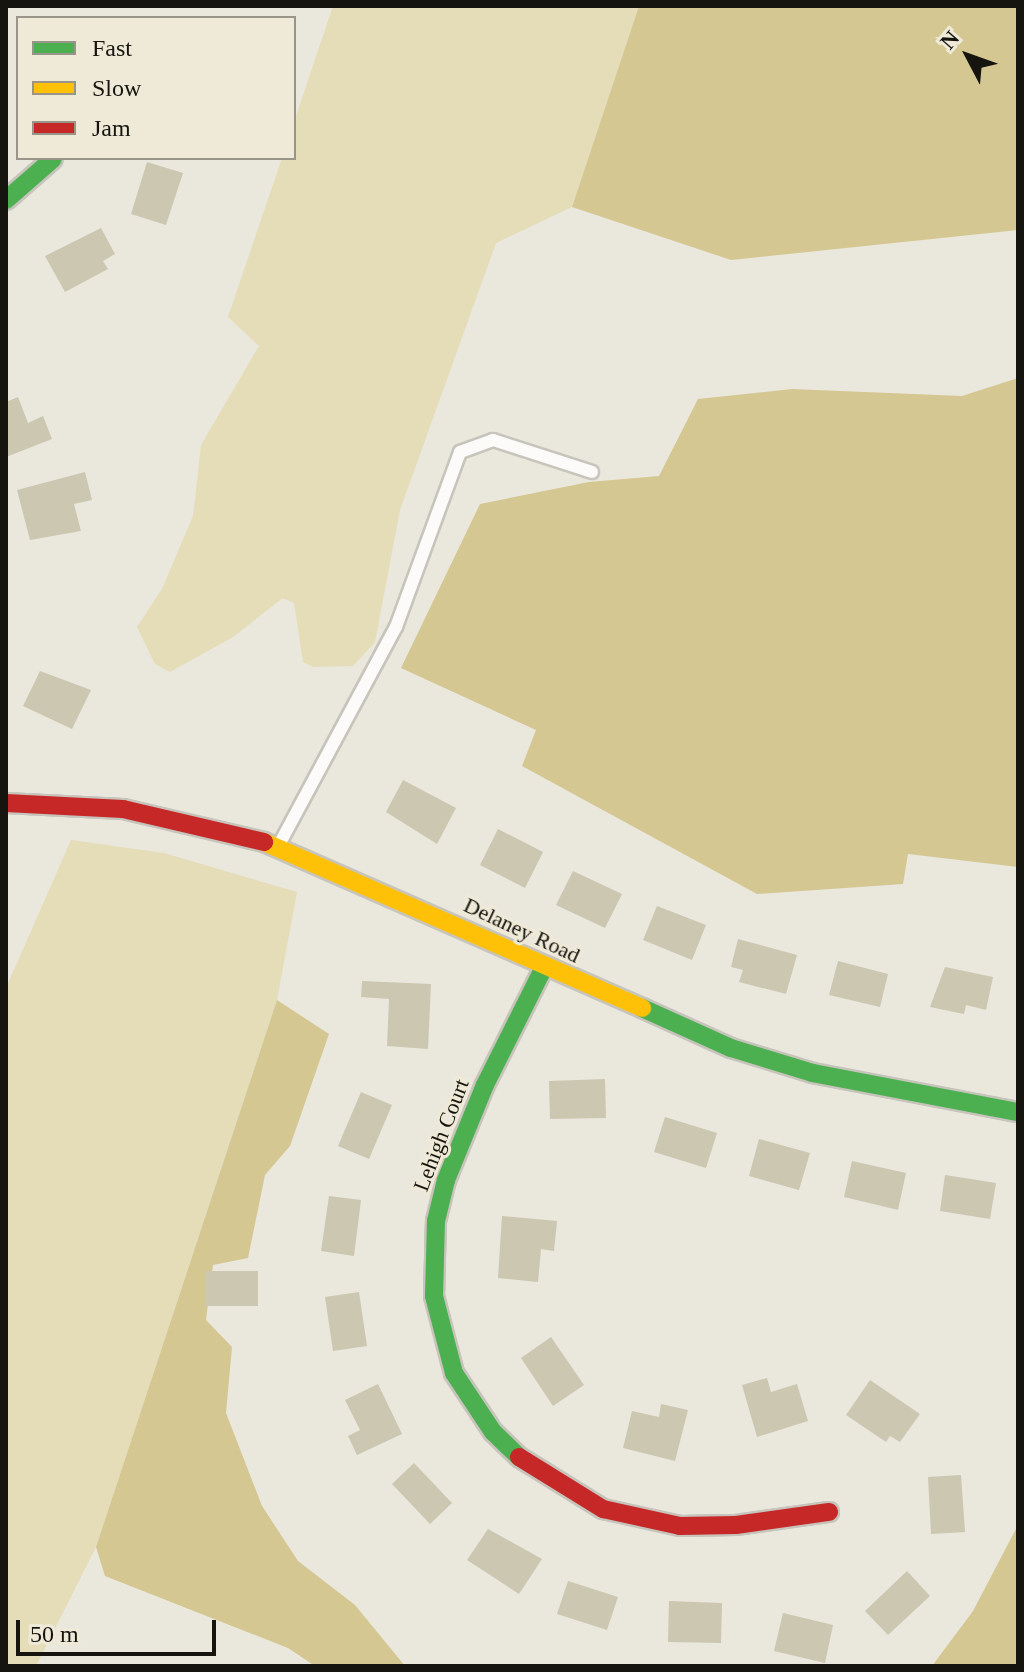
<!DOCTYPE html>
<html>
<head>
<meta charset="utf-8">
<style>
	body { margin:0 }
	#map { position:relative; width:1024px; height:1672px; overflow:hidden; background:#eae7dd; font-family:"Times New Roman",serif }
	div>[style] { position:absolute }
	.green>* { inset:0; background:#e5dcb8 }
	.forest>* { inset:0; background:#d4c792 }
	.building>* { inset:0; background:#ccc7b1 }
	.roads { filter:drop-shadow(2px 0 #c7c4bc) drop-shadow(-2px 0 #c7c4bc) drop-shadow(0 2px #c7c4bc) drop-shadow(0 -2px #c7c4bc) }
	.lane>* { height:12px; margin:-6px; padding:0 6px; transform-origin:6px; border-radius:6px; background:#fcfbfa }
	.fast>* { height:18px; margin:-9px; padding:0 9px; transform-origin:9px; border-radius:9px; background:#4caf50 }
	.slow>* { height:18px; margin:-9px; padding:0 9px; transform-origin:9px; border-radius:9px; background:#ffc107 }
	.jam>* { height:18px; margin:-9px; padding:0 9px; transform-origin:9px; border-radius:9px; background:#c62828 }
	span { translate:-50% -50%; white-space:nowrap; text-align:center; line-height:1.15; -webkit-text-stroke:6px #efead8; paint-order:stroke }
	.street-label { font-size:22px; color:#16140e }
	.frame { position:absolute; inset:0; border:8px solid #16140e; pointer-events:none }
	.legend { position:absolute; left:16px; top:16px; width:280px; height:144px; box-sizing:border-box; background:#efead8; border:2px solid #989487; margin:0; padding:10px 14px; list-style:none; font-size:24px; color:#16140e }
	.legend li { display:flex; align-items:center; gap:16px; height:40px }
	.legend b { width:40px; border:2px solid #989487 }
	.north { position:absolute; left:928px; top:16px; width:80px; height:80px; -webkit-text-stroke:6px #efead8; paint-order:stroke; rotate:311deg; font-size:22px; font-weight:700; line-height:32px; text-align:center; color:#16140e }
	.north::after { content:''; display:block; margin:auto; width:28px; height:36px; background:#16140e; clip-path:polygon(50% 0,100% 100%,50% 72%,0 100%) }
	.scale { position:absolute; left:16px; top:1620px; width:200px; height:36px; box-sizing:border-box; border:4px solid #16140e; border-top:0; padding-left:10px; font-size:24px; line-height:28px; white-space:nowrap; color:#16140e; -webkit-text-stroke:6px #efead8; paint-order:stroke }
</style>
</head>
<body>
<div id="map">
	<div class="green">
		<i style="clip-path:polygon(333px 6px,639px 6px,572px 207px,496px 243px,400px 510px,375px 642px,353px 666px,313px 667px,303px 662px,294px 603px,283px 598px,233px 637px,170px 672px,155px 664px,137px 627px,162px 589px,193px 516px,201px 445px,259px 346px,228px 317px,282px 158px,294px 158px,294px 122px)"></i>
		<i style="clip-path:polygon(71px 840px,164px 853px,297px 892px,277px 1000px,96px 1547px,36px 1666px,6px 1666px,6px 988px)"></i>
	</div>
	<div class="forest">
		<i style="clip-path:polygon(639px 6px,1018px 6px,1018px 230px,731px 260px,572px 207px)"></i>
		<i style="clip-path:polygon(1018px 378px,1018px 867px,908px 854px,903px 884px,757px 894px,522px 766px,536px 730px,401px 668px,480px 504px,589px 482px,659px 476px,698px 399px,792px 389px,962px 396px)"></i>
		<i style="clip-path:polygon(277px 1000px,329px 1034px,290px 1146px,265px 1175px,248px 1258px,213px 1265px,206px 1320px,232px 1347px,226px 1413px,262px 1506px,298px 1561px,355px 1605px,405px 1666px,315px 1666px,288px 1648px,105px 1576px,96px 1547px)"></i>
		<i style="clip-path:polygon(1018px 1525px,1016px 1666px,932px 1666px,973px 1611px)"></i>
	</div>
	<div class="building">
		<i style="clip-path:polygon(147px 162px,183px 173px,166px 225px,131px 214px)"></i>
		<i style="clip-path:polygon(101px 228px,115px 254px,103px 261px,108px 269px,65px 292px,45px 256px)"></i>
		<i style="clip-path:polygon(18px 397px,28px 423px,43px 416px,52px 439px,6px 457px,6px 402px)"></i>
		<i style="clip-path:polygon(85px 472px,92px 500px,74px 504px,81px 531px,30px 540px,17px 490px)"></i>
		<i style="clip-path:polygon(40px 671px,91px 690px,72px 729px,23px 706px)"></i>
		<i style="clip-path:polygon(403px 780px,456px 808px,437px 844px,386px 812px)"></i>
		<i style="clip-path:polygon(498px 829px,543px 852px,525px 888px,480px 865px)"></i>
		<i style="clip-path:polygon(573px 871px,622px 894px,605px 928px,556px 905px)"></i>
		<i style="clip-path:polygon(657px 906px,706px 925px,692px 960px,643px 940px)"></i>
		<i style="clip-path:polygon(738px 939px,797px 955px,786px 994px,739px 982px,743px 970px,731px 967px)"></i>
		<i style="clip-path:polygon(838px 961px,888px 974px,880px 1007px,829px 995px)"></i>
		<i style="clip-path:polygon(945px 967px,993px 977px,986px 1010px,966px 1005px,964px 1014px,930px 1007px)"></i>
		<i style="clip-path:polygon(362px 981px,431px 984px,428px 1049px,387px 1046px,389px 999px,361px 997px)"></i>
		<i style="clip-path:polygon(605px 1079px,606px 1118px,550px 1119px,549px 1081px)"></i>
		<i style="clip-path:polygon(361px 1092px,392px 1105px,369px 1159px,338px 1146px)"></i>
		<i style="clip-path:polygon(665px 1117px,717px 1133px,706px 1168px,654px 1152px)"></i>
		<i style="clip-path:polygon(759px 1139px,810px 1153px,799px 1190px,749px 1176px)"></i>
		<i style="clip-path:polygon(852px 1161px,906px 1173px,898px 1210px,844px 1197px)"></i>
		<i style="clip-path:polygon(945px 1175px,996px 1183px,990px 1219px,940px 1211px)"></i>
		<i style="clip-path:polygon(329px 1196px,361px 1200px,354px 1256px,321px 1251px)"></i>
		<i style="clip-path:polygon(502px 1216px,557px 1221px,554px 1251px,541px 1249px,538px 1282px,498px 1278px)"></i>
		<i style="clip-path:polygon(205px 1271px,258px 1271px,258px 1306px,205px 1306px)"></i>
		<i style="clip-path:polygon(359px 1292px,367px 1346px,333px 1351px,325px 1297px)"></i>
		<i style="clip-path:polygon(551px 1337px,584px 1385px,553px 1406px,521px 1358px)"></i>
		<i style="clip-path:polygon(767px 1378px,771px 1392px,797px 1384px,808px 1421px,757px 1437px,742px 1385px)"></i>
		<i style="clip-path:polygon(870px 1380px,920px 1414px,900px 1442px,890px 1436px,886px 1442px,846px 1415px)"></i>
		<i style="clip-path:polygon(378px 1384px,402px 1434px,357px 1455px,348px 1436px,360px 1430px,345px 1400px)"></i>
		<i style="clip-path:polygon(661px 1404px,688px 1410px,675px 1461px,623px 1448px,632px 1411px,659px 1417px)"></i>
		<i style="clip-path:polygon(414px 1463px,452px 1503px,430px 1524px,392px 1484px)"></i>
		<i style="clip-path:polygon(961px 1475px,965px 1532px,931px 1534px,928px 1477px)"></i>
		<i style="clip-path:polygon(488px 1529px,542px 1559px,519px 1594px,467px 1560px)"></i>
		<i style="clip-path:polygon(907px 1571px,930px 1596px,888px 1635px,865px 1611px)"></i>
		<i style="clip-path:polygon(568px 1581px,618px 1597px,607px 1630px,557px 1614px)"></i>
		<i style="clip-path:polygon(669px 1601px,722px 1603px,721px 1643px,668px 1642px)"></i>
		<i style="clip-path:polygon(783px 1613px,833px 1625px,825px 1663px,774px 1651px)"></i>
	</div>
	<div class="roads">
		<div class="lane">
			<i style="left:280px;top:843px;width:245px;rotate:-61.8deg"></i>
			<i style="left:396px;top:627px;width:186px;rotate:-69.9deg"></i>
			<i style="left:460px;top:452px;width:35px;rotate:-20deg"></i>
			<i style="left:493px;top:440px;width:104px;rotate:17.9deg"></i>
		</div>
		<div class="fast">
			<i style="left:6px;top:200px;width:62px;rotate:-41.1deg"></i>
			<i style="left:642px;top:1008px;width:98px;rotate:24.2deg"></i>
			<i style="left:731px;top:1048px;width:86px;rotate:17deg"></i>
			<i style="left:813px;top:1073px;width:209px;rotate:10.8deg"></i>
			<i style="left:519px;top:1457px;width:36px;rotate:-136deg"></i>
			<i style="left:493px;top:1432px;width:71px;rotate:-123.5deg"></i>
			<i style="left:454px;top:1373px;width:80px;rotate:-104.6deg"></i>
			<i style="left:434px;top:1296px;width:75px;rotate:-88.5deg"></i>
			<i style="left:436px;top:1221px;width:42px;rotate:-76.3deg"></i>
			<i style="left:446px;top:1180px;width:103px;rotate:-67.7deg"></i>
			<i style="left:485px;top:1085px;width:132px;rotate:-63.4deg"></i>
		</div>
		<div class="slow">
			<i style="left:264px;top:842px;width:413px;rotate:23.7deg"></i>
		</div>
		<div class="jam">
			<i style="left:6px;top:803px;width:117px;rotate:2.9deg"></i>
			<i style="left:123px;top:809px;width:145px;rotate:13.2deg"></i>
			<i style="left:519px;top:1457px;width:99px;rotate:31.8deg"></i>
			<i style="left:603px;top:1509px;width:79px;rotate:12.4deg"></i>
			<i style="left:680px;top:1526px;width:56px;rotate:-1deg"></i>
			<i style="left:736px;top:1525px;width:94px;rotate:-8deg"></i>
		</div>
	</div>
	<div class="street-label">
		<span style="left:522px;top:930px;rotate:25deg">Delaney Road</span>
		<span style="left:441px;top:1135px;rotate:-69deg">Lehigh Court</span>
	</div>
	<div class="frame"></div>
	<ul class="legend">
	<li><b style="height:10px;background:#4caf50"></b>Fast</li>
	<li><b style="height:10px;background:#ffc107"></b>Slow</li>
	<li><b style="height:10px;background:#c62828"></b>Jam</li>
	</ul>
	<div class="north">N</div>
	<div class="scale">50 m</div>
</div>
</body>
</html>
